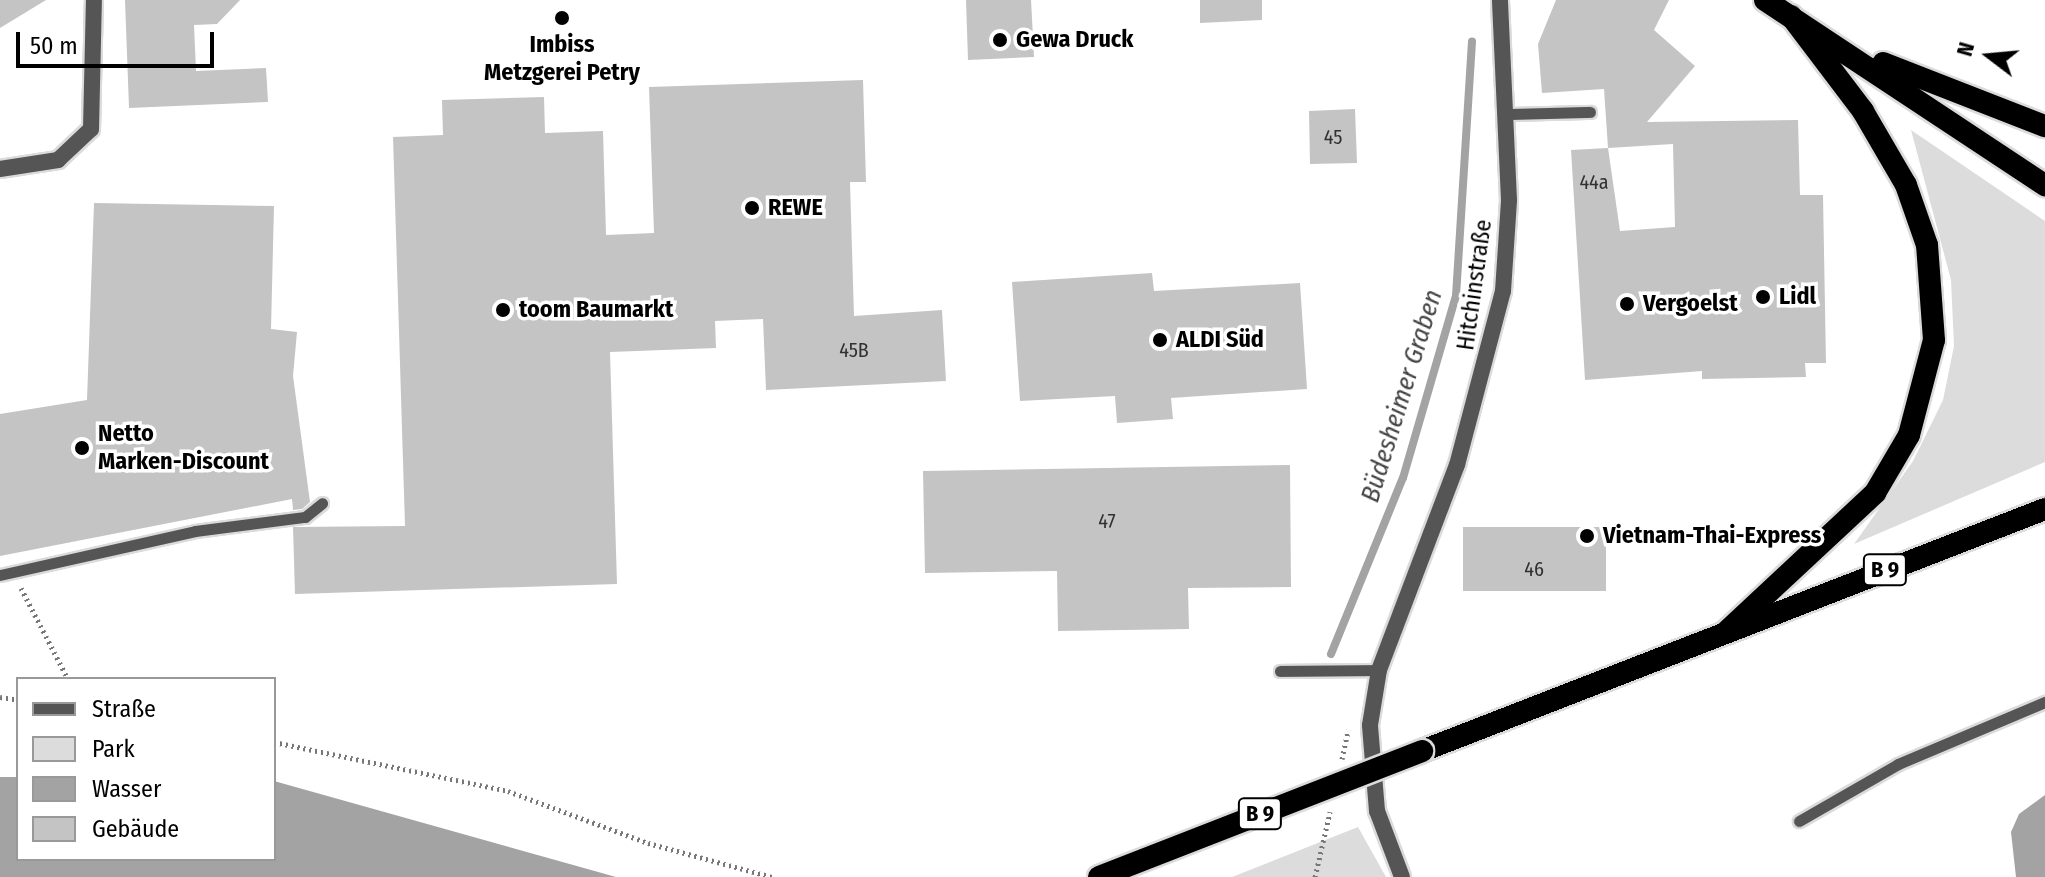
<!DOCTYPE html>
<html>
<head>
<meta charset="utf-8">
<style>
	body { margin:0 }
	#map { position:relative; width:2045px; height:877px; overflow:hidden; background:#fff; font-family:"Fira Sans Condensed",sans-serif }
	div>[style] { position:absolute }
	.green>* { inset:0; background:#dcdcdc }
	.water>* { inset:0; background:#a3a3a3 }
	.stream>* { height:8px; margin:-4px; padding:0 4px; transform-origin:4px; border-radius:4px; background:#a3a3a3 }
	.building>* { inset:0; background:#c4c4c4 }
	.path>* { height:5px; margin-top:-2.5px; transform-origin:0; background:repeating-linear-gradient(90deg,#777 0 2px,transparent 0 6px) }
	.roads { filter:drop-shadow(2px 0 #dbdbdb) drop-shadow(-2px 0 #dbdbdb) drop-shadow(0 2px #dbdbdb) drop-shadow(0 -2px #dbdbdb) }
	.service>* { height:11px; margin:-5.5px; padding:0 5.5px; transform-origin:5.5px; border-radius:5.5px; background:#555 }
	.minor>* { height:16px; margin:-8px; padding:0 8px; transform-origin:8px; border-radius:8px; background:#555 }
	.tertiary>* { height:16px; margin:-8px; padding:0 8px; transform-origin:8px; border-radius:8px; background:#555 }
	.trunk>* { height:22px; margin:-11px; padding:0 11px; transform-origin:11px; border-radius:11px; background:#000 }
	.bridges { filter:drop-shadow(2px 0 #dbdbdb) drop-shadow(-2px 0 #dbdbdb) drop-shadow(0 2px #dbdbdb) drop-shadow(0 -2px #dbdbdb) }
	.trunk-bridge>* { height:22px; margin:-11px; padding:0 11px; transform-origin:11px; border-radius:11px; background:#000 }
	.dots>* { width:22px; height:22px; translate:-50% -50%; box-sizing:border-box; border:4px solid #fff; border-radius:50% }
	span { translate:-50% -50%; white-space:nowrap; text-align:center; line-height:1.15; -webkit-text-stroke:7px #fff; paint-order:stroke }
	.number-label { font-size:20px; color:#313131 }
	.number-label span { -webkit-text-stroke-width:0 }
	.shield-label span { padding:2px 6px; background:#fff; border:2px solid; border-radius:6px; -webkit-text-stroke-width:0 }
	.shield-label { font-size:22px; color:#000; font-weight:700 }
	.poi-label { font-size:24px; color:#000; font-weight:700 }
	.left { translate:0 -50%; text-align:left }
	.street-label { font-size:24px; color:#000 }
	.water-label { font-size:26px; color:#444; font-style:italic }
	.legend { position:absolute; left:16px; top:677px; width:260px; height:184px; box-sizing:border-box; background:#fff; border:2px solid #999; margin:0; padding:10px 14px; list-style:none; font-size:24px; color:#000 }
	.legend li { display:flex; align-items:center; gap:16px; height:40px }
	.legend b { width:40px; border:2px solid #999 }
	.north { position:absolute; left:1949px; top:16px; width:80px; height:80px; -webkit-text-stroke:6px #fff; paint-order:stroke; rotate:286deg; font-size:22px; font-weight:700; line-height:32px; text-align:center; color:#000 }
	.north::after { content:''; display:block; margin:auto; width:28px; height:36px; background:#000; clip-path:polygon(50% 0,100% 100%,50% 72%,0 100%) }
	.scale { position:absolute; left:16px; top:32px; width:198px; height:36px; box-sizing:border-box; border:4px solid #000; border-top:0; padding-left:10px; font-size:24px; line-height:28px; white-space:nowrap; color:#000; -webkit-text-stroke:6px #fff; paint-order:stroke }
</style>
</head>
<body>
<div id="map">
	<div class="green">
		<i style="clip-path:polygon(1911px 130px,2045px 221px,2045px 462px,1854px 544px,1913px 461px,1943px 400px,1954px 346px,1951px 280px)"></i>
		<i style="clip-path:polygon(1358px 827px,1386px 877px,1232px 877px)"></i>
	</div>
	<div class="water">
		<i style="clip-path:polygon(0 777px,18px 777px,18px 859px,274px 859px,274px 781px,616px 877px,0 877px)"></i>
		<i style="clip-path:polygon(2045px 795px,2045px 877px,2016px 877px,2011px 832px,2019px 814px)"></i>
	</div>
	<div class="stream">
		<i style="left:1331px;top:654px;width:190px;rotate:-67.8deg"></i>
		<i style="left:1403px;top:478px;width:190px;rotate:-73.8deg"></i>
		<i style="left:1456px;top:296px;width:255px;rotate:-86.4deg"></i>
	</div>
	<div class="building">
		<i style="clip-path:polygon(0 0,46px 0,0 28px)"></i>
		<i style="clip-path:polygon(125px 0,240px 0,217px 24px,194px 25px,196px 71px,266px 68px,268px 102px,129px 108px)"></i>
		<i style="clip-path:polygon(966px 0,1031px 0,1034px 57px,968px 60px)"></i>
		<i style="clip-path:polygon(1200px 0,1262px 0,1262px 20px,1200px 23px)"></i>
		<i style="clip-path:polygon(evenodd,1556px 0,1669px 0,1654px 30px,1695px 66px,1647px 122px,1798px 120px,1800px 195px,1823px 195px,1826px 363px,1805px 363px,1806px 377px,1702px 379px,1702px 371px,1585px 380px,1571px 150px,1608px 148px,1604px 89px,1542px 93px,1538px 44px,1556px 0,1673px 144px,1675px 227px,1620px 231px,1608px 148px,1673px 144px)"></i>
		<i style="clip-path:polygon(863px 80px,866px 182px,850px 182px,854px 316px,942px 310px,946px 381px,766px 390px,763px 319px,715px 321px,716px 348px,610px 352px,617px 584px,295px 594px,293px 527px,405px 526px,393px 137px,443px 135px,442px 100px,544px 97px,545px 133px,603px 131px,606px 235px,654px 233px,649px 87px)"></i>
		<i style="clip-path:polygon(1355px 109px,1357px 163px,1310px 164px,1309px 111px)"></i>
		<i style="clip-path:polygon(94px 203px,274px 206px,271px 329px,297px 332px,293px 376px,310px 502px,302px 509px,293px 510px,292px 499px,0 556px,0 414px,87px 400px)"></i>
		<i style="clip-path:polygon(1152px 273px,1154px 291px,1300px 283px,1307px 389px,1171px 398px,1173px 419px,1117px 423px,1115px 396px,1020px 401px,1012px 282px)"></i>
		<i style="clip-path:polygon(1290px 465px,1291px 587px,1188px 588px,1189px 629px,1058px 631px,1057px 571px,925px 573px,923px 471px)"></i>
		<i style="clip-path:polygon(1463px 527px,1606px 527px,1606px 591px,1463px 591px)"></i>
	</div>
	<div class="path">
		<i style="left:21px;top:588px;width:102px;rotate:62.7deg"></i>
		<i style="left:0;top:697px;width:18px;rotate:9deg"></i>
		<i style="left:274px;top:742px;width:239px;rotate:11.8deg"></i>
		<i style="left:508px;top:791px;width:149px;rotate:20.4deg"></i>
		<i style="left:648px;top:843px;width:129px;rotate:15.3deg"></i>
		<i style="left:1342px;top:759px;width:30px;rotate:-78deg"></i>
		<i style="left:1315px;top:877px;width:67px;rotate:-77deg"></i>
	</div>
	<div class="roads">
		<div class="service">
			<i style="left:1506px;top:114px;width:84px;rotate:-1.4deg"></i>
			<i style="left:0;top:575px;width:200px;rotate:-12.7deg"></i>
			<i style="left:195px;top:531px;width:111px;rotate:-7.3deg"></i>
			<i style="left:305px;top:517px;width:22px;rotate:-39deg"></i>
			<i style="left:1280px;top:671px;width:99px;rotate:-0.6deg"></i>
			<i style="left:1799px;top:821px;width:114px;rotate:-29.9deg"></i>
			<i style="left:1898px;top:764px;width:160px;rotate:-22.9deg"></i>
		</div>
		<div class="minor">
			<i style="left:0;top:169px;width:59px;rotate:-8.8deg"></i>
			<i style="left:58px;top:160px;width:45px;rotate:-43.2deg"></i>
			<i style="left:91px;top:129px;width:129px;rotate:-88.7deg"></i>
		</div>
		<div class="tertiary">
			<i style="left:1402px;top:877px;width:71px;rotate:-110.7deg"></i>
			<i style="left:1377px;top:811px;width:86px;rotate:-94.7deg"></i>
			<i style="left:1370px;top:725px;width:56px;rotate:-80.7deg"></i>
			<i style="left:1379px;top:670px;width:219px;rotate:-69.2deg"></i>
			<i style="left:1457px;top:465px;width:180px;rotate:-75.2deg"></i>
			<i style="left:1503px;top:291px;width:91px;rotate:-86.2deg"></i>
			<i style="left:1509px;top:200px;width:200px;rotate:-92.6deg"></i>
		</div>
		<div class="trunk">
			<i style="left:1765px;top:0;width:336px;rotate:33.5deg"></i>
			<i style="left:1883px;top:63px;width:174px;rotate:21.3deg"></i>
			<i style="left:1726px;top:632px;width:204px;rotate:-43deg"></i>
			<i style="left:1875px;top:493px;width:67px;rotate:-59.6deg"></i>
			<i style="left:1909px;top:435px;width:98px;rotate:-75.3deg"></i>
			<i style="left:1934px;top:340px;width:95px;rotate:-94.2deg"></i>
			<i style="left:1927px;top:245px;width:64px;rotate:-109.3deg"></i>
			<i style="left:1906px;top:185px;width:86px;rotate:-120.2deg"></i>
			<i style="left:1863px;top:111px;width:119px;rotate:-127.2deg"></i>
			<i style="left:1422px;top:751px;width:668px;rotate:-21.23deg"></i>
		</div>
	</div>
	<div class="bridges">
		<div class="trunk-bridge">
			<i style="left:1099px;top:877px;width:347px;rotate:-21.3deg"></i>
		</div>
	</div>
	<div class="dots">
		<i style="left:562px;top:18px;background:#000"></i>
		<i style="left:1000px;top:40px;background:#000"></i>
		<i style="left:752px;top:208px;background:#000"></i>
		<i style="left:1763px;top:297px;background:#000"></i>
		<i style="left:1627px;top:304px;background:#000"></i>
		<i style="left:503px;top:310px;background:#000"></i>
		<i style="left:1160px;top:340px;background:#000"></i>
		<i style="left:82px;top:448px;background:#000"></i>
		<i style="left:1587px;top:536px;background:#000"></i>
	</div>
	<div class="number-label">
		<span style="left:1333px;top:137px">45</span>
		<span style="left:1594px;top:182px">44a</span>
		<span style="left:854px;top:350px">45B</span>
		<span style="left:1107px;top:521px">47</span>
		<span style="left:1534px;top:569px">46</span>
	</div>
	<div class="shield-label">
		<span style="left:1885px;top:570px">B 9</span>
		<span style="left:1260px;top:814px">B 9</span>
	</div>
	<div class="poi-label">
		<span class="left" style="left:1016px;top:40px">Gewa Druck</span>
		<span style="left:562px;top:59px">Imbiss<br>Metzgerei Petry</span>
		<span class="left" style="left:768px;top:208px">REWE</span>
		<span class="left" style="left:1779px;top:297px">Lidl</span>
		<span class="left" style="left:1643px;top:304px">Vergoelst</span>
		<span class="left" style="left:519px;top:310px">toom Baumarkt</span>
		<span class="left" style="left:1176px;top:340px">ALDI Süd</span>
		<span class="left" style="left:98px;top:448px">Netto<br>Marken-Discount</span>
		<span class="left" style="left:1603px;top:536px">Vietnam-Thai-Express</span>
	</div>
	<div class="street-label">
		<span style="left:1475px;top:285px;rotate:-82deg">Hitchinstraße</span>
	</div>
	<div class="water-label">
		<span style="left:1402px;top:396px;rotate:-73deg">Büdesheimer Graben</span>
	</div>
	<ul class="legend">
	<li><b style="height:10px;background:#555"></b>Straße</li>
	<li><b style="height:22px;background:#dcdcdc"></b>Park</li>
	<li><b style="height:22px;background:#a3a3a3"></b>Wasser</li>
	<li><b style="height:22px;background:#c4c4c4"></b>Gebäude</li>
	</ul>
	<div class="north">N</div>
	<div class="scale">50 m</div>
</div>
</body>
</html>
